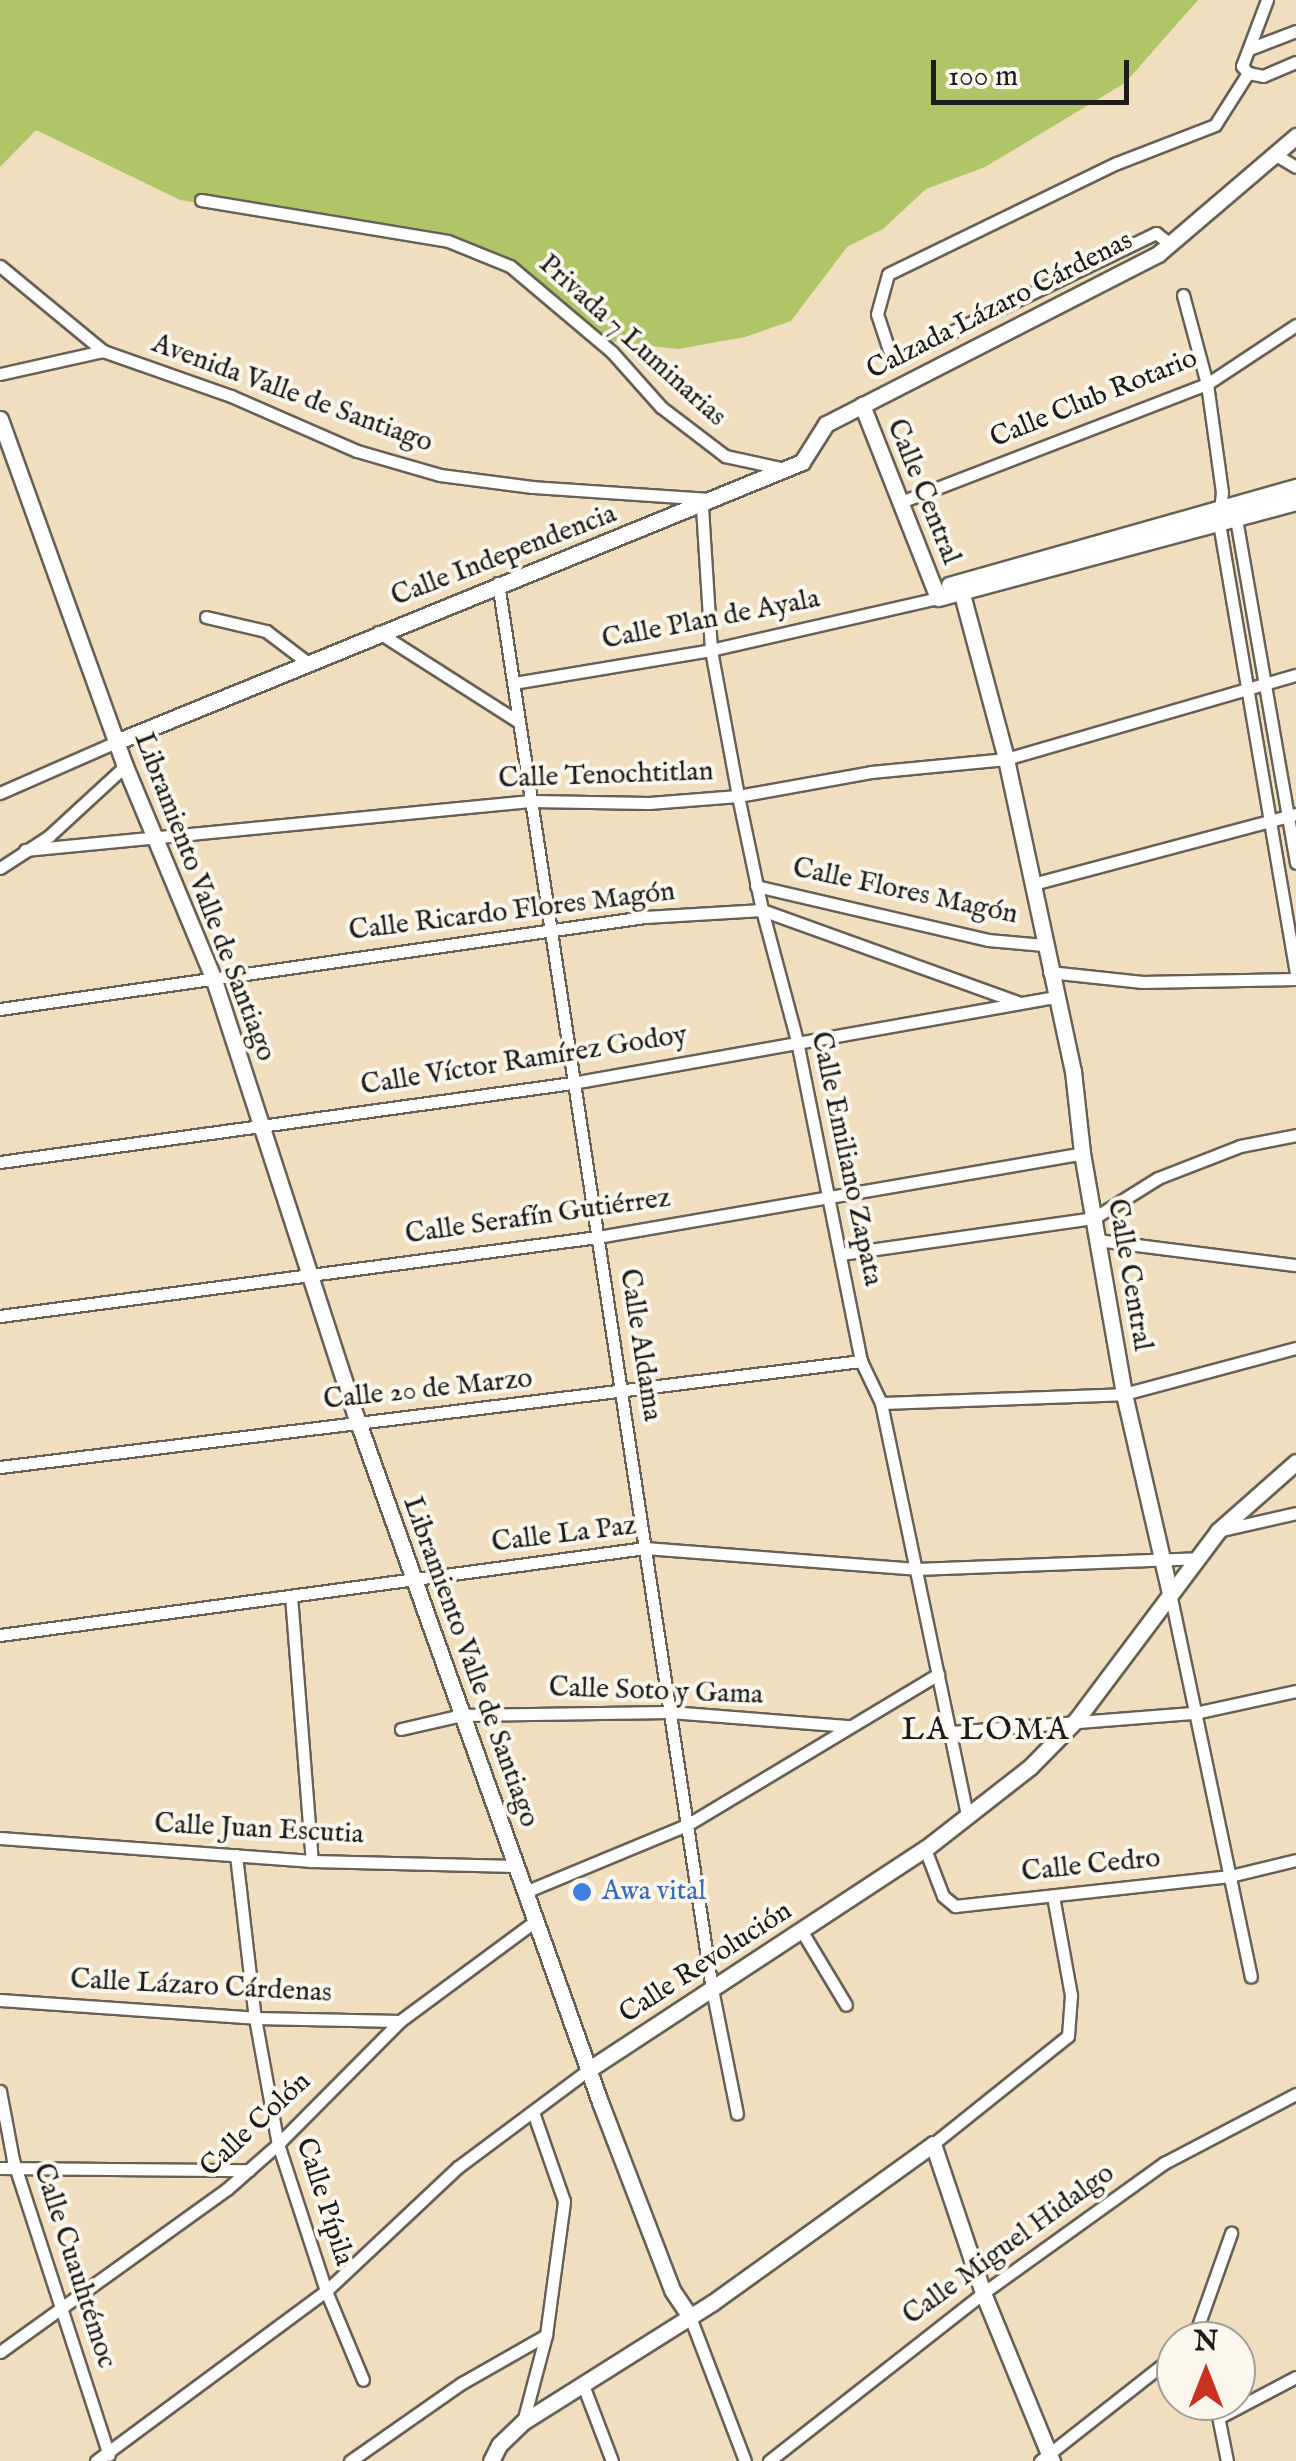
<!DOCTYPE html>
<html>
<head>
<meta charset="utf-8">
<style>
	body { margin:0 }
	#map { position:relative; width:1296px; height:2461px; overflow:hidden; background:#f1debe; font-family:"IM FELL English",serif }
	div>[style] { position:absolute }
	.green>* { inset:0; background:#b0c468 }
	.roads { filter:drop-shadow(2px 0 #676055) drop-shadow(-2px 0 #676055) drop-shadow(0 2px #676055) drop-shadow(0 -2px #676055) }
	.minor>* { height:11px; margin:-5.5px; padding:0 5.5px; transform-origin:5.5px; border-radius:5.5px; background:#fff }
	.tertiary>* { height:15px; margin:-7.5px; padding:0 7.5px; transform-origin:7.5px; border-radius:7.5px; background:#fff }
	.dots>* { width:28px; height:28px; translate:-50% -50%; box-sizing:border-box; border:5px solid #fbf7ec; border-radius:50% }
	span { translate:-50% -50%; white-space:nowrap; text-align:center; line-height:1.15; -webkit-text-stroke:8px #fbf7ec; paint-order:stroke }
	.street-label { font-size:28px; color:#1c1c1c }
	.shop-label { font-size:28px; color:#366cbe }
	.left { translate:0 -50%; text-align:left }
	.quarter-label { font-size:32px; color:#1c1c1c; letter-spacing:2.5px }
	.north { position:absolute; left:1156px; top:2321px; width:100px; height:100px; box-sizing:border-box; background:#fbf7ec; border:2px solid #a29f99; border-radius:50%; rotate:0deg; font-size:28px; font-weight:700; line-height:40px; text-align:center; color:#1c1c1c }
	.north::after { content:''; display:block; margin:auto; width:35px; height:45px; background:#c8321e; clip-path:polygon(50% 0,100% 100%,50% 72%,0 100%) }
	.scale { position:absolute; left:931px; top:60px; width:198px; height:45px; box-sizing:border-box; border:5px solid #1c1c1c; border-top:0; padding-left:12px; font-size:30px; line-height:35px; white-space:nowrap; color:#1c1c1c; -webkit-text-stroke:8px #fbf7ec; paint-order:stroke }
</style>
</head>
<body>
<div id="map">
	<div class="green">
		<i style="clip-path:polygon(0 0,1198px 0,1125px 83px,985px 167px,926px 189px,883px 229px,847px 247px,791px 321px,745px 337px,678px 349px,592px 339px,493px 259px,377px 233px,180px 200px,36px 130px,0 167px)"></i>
	</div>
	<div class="roads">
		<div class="minor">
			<i style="left:1249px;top:49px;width:50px;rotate:-21deg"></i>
			<i style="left:1248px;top:73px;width:15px;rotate:11deg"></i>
			<i style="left:1263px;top:76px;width:36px;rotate:-23deg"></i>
			<i style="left:1276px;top:155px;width:23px;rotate:31deg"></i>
			<i style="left:201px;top:200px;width:250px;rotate:9.4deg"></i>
			<i style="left:448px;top:241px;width:67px;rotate:22deg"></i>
			<i style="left:510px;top:266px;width:133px;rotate:40.1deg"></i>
			<i style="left:612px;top:352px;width:74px;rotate:48.3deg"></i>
			<i style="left:661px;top:407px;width:81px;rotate:37.4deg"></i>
			<i style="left:725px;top:456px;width:61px;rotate:12.2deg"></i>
			<i style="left:1170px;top:244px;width:18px;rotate:-142deg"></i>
			<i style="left:1156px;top:233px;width:284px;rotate:154.2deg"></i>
			<i style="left:900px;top:357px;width:9px;rotate:-174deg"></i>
			<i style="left:891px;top:356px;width:44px;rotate:-108.4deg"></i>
			<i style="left:877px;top:314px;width:41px;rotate:-74.6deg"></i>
			<i style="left:888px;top:274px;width:254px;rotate:-25.9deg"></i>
			<i style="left:1117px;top:163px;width:105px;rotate:-21.2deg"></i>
			<i style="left:1215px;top:125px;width:62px;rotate:-57.6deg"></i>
			<i style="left:1248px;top:73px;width:9px;rotate:-131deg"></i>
			<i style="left:1242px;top:66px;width:71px;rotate:-69.3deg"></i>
			<i style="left:0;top:266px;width:134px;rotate:39.5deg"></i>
			<i style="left:103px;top:351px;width:136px;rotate:19.4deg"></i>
			<i style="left:231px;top:396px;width:137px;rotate:23.6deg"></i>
			<i style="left:357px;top:451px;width:86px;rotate:16.1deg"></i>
			<i style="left:440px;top:475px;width:93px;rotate:7.4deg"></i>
			<i style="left:532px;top:487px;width:176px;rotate:3.9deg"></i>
			<i style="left:1183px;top:295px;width:92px;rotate:74.9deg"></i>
			<i style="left:1207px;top:384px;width:109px;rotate:82.1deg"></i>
			<i style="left:1222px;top:492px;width:31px;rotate:96deg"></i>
			<i style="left:1219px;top:523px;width:459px;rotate:80.3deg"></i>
			<i style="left:0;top:374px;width:106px;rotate:-12.6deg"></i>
			<i style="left:901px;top:502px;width:328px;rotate:-21.1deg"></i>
			<i style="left:1207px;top:384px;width:107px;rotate:-33.5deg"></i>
			<i style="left:702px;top:507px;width:143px;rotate:86.4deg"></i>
			<i style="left:711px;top:650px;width:148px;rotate:79.5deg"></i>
			<i style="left:738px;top:796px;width:116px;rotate:78.1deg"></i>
			<i style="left:762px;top:910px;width:136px;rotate:75deg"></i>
			<i style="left:797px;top:1041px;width:326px;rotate:78.7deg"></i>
			<i style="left:861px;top:1361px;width:47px;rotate:64.5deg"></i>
			<i style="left:881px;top:1403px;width:422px;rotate:78.2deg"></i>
			<i style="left:1235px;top:513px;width:355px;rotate:80.1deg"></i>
			<i style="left:498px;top:583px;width:1422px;rotate:81.35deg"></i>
			<i style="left:712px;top:1989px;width:127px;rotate:78.7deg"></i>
			<i style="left:206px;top:617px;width:62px;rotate:13.1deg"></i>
			<i style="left:266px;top:631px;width:56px;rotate:37.1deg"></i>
			<i style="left:378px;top:632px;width:167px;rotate:32.6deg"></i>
			<i style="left:514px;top:683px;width:200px;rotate:-9.5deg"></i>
			<i style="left:711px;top:650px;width:233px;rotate:-12.9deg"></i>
			<i style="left:0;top:793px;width:127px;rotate:-23.7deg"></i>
			<i style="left:25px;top:850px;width:508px;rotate:-5.53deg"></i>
			<i style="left:531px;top:801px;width:118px;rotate:1deg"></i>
			<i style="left:649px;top:803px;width:89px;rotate:-4.5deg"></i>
			<i style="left:738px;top:796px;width:135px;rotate:-10.2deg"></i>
			<i style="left:871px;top:772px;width:136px;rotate:-5.5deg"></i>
			<i style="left:1006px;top:759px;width:302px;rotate:-16.2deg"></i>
			<i style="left:0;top:868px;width:59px;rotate:-33.1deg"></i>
			<i style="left:49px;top:836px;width:103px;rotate:-42.6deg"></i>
			<i style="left:1033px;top:884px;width:272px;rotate:-14.9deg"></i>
			<i style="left:756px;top:886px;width:238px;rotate:13.1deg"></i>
			<i style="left:988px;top:940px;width:56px;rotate:5.1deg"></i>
			<i style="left:1049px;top:972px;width:94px;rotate:6.1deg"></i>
			<i style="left:1142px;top:982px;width:154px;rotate:-1.1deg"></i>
			<i style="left:0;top:1009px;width:652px;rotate:-8.12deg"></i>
			<i style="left:645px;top:917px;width:117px;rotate:-3.4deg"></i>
			<i style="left:762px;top:910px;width:272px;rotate:19.8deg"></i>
			<i style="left:0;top:1162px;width:577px;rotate:-7.86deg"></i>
			<i style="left:572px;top:1083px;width:490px;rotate:-10.1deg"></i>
			<i style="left:1097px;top:1240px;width:201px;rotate:7.2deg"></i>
			<i style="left:841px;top:1254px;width:256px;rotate:-8.1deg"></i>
			<i style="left:1094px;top:1218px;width:75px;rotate:-32deg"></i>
			<i style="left:1158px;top:1178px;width:88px;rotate:-21.3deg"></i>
			<i style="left:1240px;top:1146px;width:57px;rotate:-11.1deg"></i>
			<i style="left:0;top:1316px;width:603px;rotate:-7.53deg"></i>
			<i style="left:598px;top:1237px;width:491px;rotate:-9.8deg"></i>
			<i style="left:881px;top:1403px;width:243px;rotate:-2.1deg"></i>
			<i style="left:1124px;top:1394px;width:178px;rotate:-15deg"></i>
			<i style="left:0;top:1467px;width:868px;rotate:-7.02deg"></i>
			<i style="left:1222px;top:1530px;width:76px;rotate:-12.9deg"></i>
			<i style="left:1170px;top:1593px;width:392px;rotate:78.1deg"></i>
			<i style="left:291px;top:1596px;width:266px;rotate:85.5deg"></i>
			<i style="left:0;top:1635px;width:651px;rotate:-7.68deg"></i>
			<i style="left:645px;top:1548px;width:272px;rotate:4.4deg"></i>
			<i style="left:916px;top:1569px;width:282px;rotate:-2.2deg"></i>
			<i style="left:401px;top:1729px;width:63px;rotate:-12.9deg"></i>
			<i style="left:462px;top:1715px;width:208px;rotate:-0.8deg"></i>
			<i style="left:670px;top:1712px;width:180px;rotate:4.5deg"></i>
			<i style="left:951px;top:1732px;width:245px;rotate:-4.5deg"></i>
			<i style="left:1195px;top:1713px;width:103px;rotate:-12.3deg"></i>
			<i style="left:0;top:1838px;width:313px;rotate:4.2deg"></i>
			<i style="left:312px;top:1861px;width:204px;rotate:1.4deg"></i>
			<i style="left:925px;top:1849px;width:50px;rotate:69deg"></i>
			<i style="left:943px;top:1896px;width:16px;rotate:40deg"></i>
			<i style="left:955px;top:1906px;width:277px;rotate:-6.2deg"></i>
			<i style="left:1230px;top:1876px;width:68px;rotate:-13.6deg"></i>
			<i style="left:236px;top:1855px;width:164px;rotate:83.4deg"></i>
			<i style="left:255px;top:2018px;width:128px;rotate:79.7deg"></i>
			<i style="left:278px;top:2144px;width:155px;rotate:71.9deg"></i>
			<i style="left:326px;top:2291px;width:96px;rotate:67.4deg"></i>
			<i style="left:525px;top:1892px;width:175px;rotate:-22.5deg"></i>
			<i style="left:687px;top:1825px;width:293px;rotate:-31deg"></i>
			<i style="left:801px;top:1930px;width:87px;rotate:59deg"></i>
			<i style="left:0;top:2000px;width:256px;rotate:4deg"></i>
			<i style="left:255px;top:2018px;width:145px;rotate:1.2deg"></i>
			<i style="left:0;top:2091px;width:70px;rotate:79.3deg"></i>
			<i style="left:13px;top:2160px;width:310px;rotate:72deg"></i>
			<i style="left:933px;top:2144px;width:173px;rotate:-38.7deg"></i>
			<i style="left:1068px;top:2036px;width:41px;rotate:-85.8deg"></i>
			<i style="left:1071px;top:1995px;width:101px;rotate:-100.3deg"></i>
			<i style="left:0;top:2168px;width:249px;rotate:0.5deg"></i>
			<i style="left:690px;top:2317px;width:154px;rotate:69.1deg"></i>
			<i style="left:1193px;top:2340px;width:114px;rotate:-70.4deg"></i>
			<i style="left:0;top:2352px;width:279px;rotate:-35.7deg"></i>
			<i style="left:227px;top:2189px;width:68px;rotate:-41.4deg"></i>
			<i style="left:278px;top:2144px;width:173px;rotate:-45.2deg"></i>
			<i style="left:400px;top:2021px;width:168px;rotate:-36.5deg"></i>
			<i style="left:583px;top:2385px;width:81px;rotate:69.1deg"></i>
			<i style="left:1215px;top:2401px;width:61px;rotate:78.7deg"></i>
			<i style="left:1220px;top:2417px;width:86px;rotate:-27.8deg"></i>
			<i style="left:523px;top:2422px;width:90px;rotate:-75.2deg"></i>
			<i style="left:546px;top:2335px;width:135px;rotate:-82.3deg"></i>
			<i style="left:564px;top:2201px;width:94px;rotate:-109.2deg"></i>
			<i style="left:96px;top:2461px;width:286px;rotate:-36.5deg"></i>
			<i style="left:326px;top:2291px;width:181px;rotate:-43.2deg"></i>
			<i style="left:458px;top:2167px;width:162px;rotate:-36.7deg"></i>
			<i style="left:350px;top:2461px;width:136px;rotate:-34.9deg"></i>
			<i style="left:462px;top:2383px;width:97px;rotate:-29.7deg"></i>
			<i style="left:769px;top:2461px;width:272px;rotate:-38.1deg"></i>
			<i style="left:983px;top:2293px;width:223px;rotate:-35.7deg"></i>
			<i style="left:1164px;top:2163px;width:149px;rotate:-27.6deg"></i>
			<i style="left:1040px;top:2461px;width:173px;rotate:-38.2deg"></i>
		</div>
		<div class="tertiary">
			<i style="left:862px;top:405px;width:207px;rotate:68.5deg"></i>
			<i style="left:938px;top:598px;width:371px;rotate:-15deg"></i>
			<i style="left:0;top:419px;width:369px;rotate:70.2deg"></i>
			<i style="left:125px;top:766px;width:229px;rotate:67.4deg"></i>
			<i style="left:213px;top:977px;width:468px;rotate:72deg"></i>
			<i style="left:358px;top:1422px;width:722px;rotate:70.41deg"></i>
			<i style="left:600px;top:2102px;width:201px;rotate:69deg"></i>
			<i style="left:672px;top:2290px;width:32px;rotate:56deg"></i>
			<i style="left:959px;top:583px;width:182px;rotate:75deg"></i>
			<i style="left:1006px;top:759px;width:319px;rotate:77.9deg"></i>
			<i style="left:1073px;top:1071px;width:82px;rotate:83.7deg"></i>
			<i style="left:1082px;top:1153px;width:245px;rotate:80.1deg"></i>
			<i style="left:1124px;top:1394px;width:204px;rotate:77deg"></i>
			<i style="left:949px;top:585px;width:361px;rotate:-15.8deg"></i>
			<i style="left:116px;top:742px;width:741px;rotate:-22.2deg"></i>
			<i style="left:802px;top:462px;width:45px;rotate:-57.7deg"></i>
			<i style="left:826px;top:424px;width:373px;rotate:-27.1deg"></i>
			<i style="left:1158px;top:254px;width:182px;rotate:-40.5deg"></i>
			<i style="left:588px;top:2070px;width:403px;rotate:-33.3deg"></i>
			<i style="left:925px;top:1849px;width:133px;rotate:-38deg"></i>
			<i style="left:1030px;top:1767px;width:67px;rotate:-45.6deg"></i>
			<i style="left:1077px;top:1719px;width:235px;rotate:-53.1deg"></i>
			<i style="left:1218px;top:1531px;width:104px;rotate:-41.5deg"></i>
			<i style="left:491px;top:2461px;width:18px;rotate:-63deg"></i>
			<i style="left:499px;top:2445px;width:33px;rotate:-44deg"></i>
			<i style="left:523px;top:2422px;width:223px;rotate:-32.2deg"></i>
			<i style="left:712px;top:2303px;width:272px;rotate:-35.7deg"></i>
			<i style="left:933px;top:2144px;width:157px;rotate:71.4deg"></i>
			<i style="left:983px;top:2293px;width:182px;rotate:67.7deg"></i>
		</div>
	</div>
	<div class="dots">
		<i style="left:582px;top:1892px;background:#3f7fe0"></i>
	</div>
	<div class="street-label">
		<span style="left:1000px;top:306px;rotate:-27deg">Calzada Lázaro Cárdenas</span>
		<span style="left:632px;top:341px;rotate:42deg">Privada 7 Luminarias</span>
		<span style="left:292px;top:394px;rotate:20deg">Avenida Valle de Santiago</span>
		<span style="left:1094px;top:399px;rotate:-22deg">Calle Club Rotario</span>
		<span style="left:923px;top:492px;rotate:68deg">Calle Central</span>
		<span style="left:504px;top:556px;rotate:-21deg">Calle Independencia</span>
		<span style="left:711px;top:620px;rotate:-11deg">Calle Plan de Ayala</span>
		<span style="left:606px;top:776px;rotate:-2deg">Calle Tenochtitlan</span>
		<span style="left:905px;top:892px;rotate:12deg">Calle Flores Magón</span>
		<span style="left:204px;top:897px;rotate:69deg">Libramiento Valle de Santiago</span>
		<span style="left:512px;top:912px;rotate:-7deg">Calle Ricardo Flores Magón</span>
		<span style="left:524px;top:1061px;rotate:-9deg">Calle Víctor Ramírez Godoy</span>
		<span style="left:846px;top:1159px;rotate:78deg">Calle Emiliano Zapata</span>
		<span style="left:538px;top:1217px;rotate:-8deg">Calle Serafín Gutiérrez</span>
		<span style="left:1129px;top:1275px;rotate:80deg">Calle Central</span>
		<span style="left:640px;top:1345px;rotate:81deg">Calle Aldama</span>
		<span style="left:428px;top:1390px;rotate:-6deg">Calle 20 de Marzo</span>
		<span style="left:564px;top:1535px;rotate:-7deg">Calle La Paz</span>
		<span style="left:470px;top:1662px;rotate:70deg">Libramiento Valle de Santiago</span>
		<span style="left:656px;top:1692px;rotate:2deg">Calle Soto y Gama</span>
		<span style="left:259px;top:1830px;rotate:3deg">Calle Juan Escutia</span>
		<span style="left:1091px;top:1866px;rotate:-6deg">Calle Cedro</span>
		<span style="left:706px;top:1963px;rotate:-33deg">Calle Revolución</span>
		<span style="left:201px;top:1987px;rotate:3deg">Calle Lázaro Cárdenas</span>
		<span style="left:256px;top:2125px;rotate:-43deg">Calle Colón</span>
		<span style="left:324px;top:2202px;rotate:72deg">Calle Pípila</span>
		<span style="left:1009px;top:2245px;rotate:-36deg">Calle Miguel Hidalgo</span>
		<span style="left:74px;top:2266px;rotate:72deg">Calle Cuauhtémoc</span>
	</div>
	<div class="shop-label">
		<span class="left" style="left:602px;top:1892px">Awa vital</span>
	</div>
	<div class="quarter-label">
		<span style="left:986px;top:1731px">LA LOMA</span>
	</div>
	<div class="north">N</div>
	<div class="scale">100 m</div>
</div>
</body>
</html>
